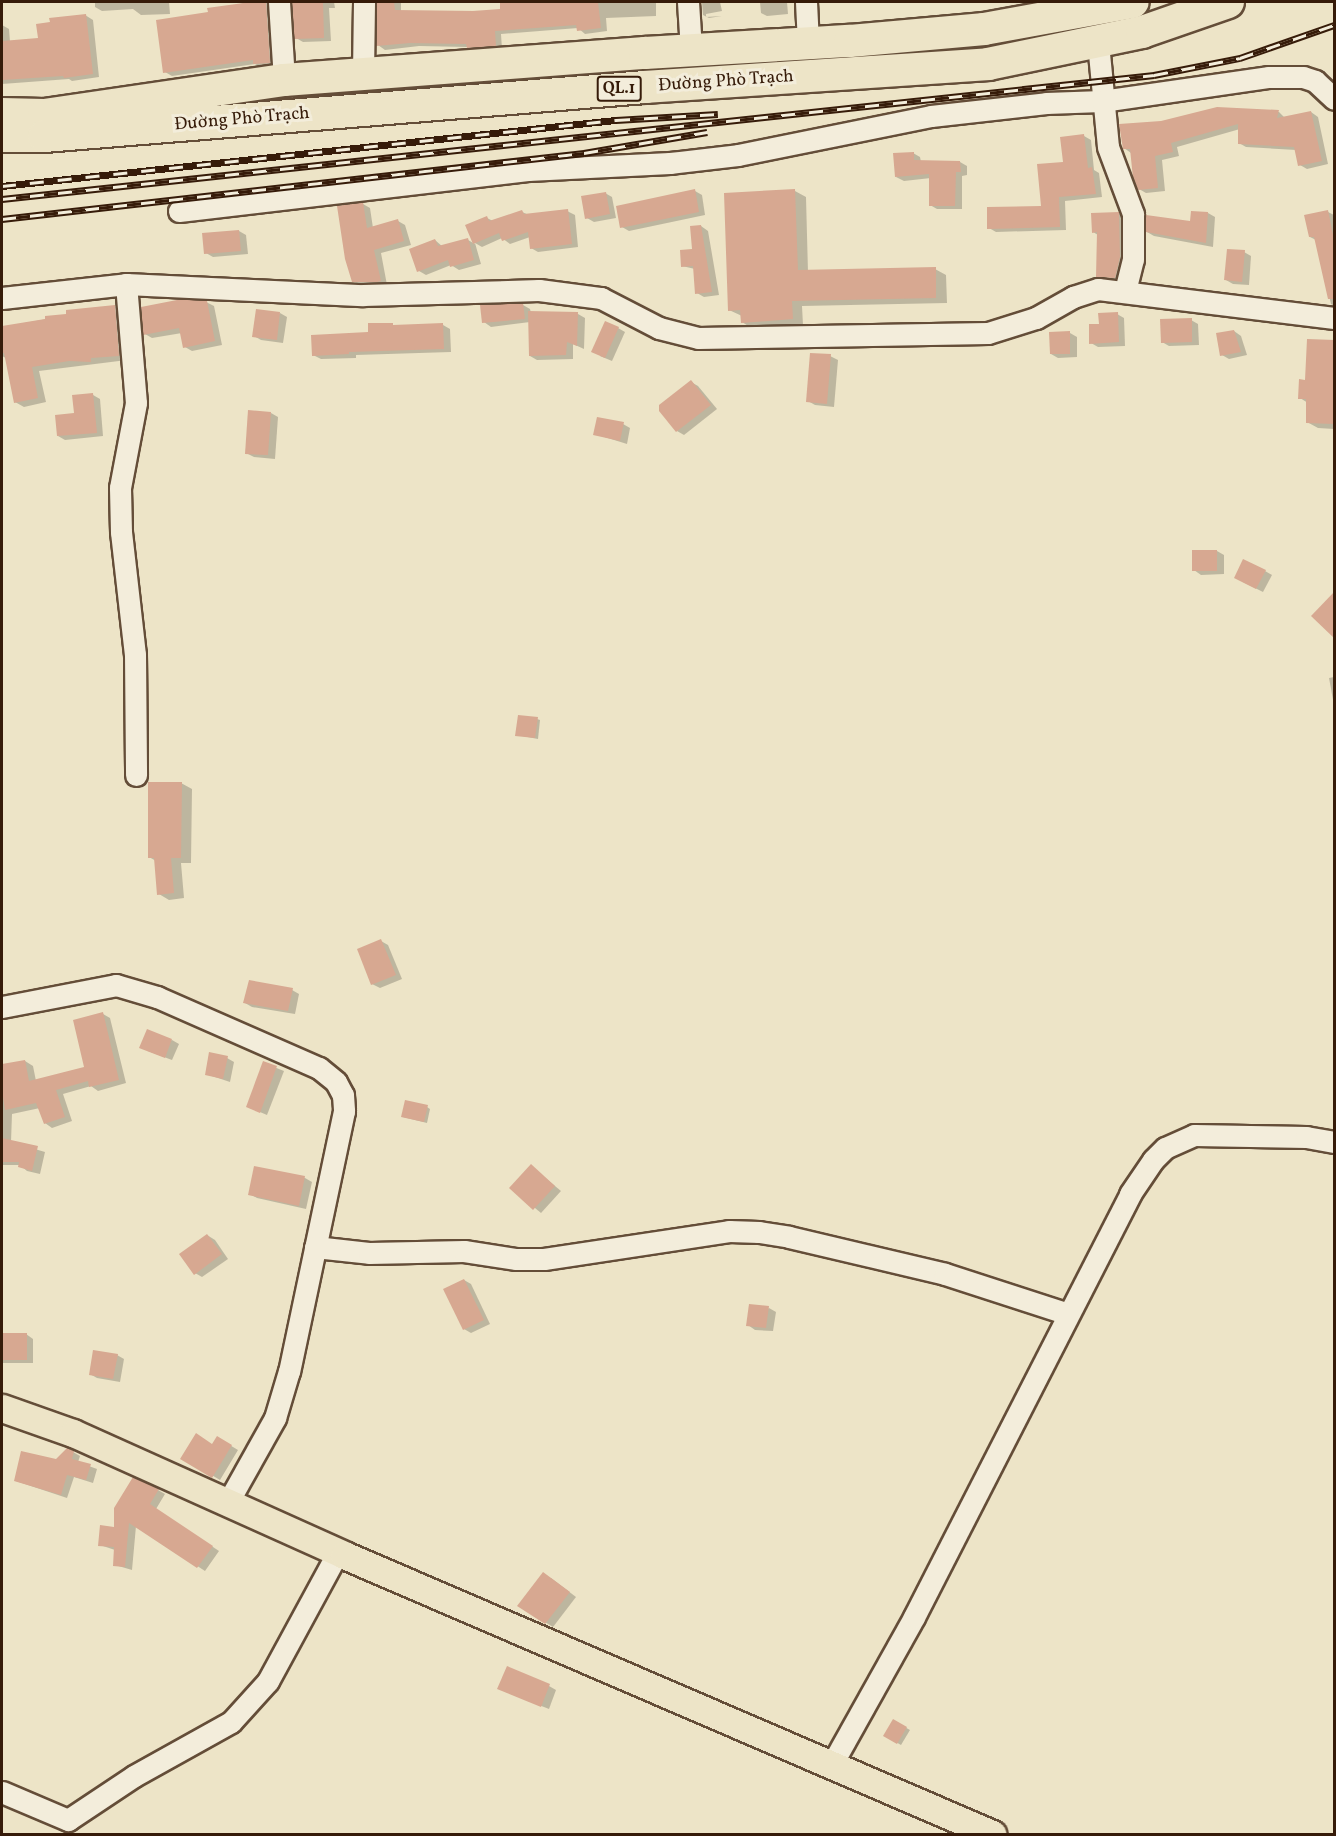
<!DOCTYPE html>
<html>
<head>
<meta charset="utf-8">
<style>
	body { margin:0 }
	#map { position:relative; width:1336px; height:1836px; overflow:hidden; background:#ede4c7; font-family:Vollkorn,serif }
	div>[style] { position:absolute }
	.shadow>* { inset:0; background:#0003 }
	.building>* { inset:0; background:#d7a891 }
	.roads { filter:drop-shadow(2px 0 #644d38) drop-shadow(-2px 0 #644d38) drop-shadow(0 2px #644d38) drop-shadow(0 -2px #644d38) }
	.minor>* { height:21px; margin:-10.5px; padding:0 10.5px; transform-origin:10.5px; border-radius:10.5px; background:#f3eddb }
	.major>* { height:27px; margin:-13.5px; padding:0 13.5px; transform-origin:13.5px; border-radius:13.5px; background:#ede4c7 }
	.highway>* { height:32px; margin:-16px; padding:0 16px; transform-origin:16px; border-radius:16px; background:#ede4c7 }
	.rail>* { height:7px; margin-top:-3.5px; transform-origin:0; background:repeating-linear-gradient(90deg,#f3eddb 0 14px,#361b09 0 28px); box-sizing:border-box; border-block:2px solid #361b09 }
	span { translate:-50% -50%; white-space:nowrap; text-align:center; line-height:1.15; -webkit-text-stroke:6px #f3eddb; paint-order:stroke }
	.shield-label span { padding:2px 4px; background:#f3eddb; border:2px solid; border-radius:4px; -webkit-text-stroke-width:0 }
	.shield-label { font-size:16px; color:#361b09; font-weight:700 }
	.street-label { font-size:18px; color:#361b09 }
	.frame { position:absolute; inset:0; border:3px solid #361b09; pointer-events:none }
</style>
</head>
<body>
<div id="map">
	<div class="shadow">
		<i style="clip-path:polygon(95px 2px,169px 2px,170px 14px,141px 15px,133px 9px,102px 11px,95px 7px)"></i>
		<i style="clip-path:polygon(247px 2px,275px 2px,277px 66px,261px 67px,255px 64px,172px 76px,165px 72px,209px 13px)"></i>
		<i style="clip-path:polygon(293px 2px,334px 2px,335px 8px,329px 8px,331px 41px,303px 42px,296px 38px)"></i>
		<i style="clip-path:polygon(377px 2px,401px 2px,401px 12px,473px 13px,501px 10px,501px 3px,656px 2px,656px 16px,606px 18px,607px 31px,585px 34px,578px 28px,501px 34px,502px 49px,475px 51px,467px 47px,419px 46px,385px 50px,378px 45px)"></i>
		<i style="clip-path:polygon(702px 2px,720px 2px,722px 11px,706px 14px,706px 17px,722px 16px,709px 18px,703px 15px)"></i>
		<i style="clip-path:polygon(760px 2px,787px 2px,788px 14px,767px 16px,761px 13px)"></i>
		<i style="clip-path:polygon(85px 15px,93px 20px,99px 77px,72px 81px,69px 79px,2px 84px,2px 25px,9px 29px,10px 42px,39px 40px)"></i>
		<i style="clip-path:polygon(1217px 108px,1279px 112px,1285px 118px,1311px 112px,1318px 117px,1328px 164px,1307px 169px,1300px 165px,1296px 150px,1246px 147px,1239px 143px,1240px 129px,1177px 147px,1179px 156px,1162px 160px,1165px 191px,1146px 193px,1139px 189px,1131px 153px,1124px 148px,1161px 122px)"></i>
		<i style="clip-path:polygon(1084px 136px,1091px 140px,1094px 170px,1099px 173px,1102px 197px,1065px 201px,1066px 230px,996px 232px,989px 228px,1043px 207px,1064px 163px)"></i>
		<i style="clip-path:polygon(913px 153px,920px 157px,921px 162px,960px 162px,967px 166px,967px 175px,962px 176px,962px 209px,937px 209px,930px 205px,931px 178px,904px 181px,896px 177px)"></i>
		<i style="clip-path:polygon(695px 191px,702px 195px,705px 215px,629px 231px,622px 227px)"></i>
		<i style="clip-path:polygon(795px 191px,806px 197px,808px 272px,935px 269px,946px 275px,947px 303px,802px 306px,803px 325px,753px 329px,742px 322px,742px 316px,729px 310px)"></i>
		<i style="clip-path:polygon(605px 193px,612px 197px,616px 218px,594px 222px,587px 218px)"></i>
		<i style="clip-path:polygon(363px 204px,370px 208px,373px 228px,398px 221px,405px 225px,411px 245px,381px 253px,387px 285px,360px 285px,353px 281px)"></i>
		<i style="clip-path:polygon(567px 211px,575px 215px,578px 247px,538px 252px,531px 248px,530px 237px,510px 244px,502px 238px,482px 247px,475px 243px,481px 264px,459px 270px,451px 265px,426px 275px,419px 271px,435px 240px,443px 247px,468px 240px,475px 244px,467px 226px,487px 218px,493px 221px,522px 212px,529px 215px)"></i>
		<i style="clip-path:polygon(1328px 212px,1334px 215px,1334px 306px,1331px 304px,1316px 240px,1310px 237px)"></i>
		<i style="clip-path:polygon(1118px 213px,1126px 218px,1122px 281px,1105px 280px,1098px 276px,1098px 235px,1093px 232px)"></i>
		<i style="clip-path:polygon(1208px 213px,1215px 217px,1213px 247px,1154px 236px,1147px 232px,1191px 222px)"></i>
		<i style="clip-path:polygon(701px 226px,708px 231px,719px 295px,704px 297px,697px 293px,695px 269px,682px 266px,693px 251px)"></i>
		<i style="clip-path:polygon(239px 231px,246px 235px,248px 254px,213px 257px,206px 253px)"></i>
		<i style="clip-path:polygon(1244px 252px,1251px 256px,1249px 285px,1233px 284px,1226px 280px)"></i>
		<i style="clip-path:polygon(206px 302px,214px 306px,222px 345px,192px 351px,185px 347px,182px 333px,152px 338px,145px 334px)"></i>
		<i style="clip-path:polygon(523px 305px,530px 309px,531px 313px,578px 314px,585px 318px,584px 349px,573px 344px,573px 359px,537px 360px,530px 356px,530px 322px,491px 327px,484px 322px)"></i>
		<i style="clip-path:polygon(115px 307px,123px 312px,127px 360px,39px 371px,46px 402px,24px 407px,15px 402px,6px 358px,2px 356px,2px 327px)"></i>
		<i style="clip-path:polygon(280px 313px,287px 317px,283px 343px,261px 340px,254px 336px)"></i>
		<i style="clip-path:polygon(1117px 314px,1124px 318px,1125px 346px,1098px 347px,1091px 343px,1100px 325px)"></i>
		<i style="clip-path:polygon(1191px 320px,1198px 324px,1199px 345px,1169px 346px,1162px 342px)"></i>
		<i style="clip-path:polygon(443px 325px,450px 329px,451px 352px,356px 355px,356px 358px,321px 359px,313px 355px,396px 327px)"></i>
		<i style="clip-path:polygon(618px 328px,625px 332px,612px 361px,600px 356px)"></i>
		<i style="clip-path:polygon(1234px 331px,1241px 336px,1247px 355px,1229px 359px,1222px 355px)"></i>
		<i style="clip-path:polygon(1070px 333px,1077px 337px,1077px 357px,1058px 358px,1051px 354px)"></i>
		<i style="clip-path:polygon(1334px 341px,1334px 429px,1318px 428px,1307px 422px,1308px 403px,1300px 398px)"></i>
		<i style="clip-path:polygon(830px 356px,838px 360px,834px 407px,815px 405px,808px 401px)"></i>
		<i style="clip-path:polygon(691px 382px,698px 386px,717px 409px,684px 435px,677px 431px)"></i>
		<i style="clip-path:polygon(93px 395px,100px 399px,103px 436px,65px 440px,58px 436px)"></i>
		<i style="clip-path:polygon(271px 413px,278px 417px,275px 459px,254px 457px,246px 453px)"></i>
		<i style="clip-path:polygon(623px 424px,630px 428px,627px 444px,595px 434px)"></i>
		<i style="clip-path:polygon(1217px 551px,1224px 555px,1224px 574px,1201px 575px,1194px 570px)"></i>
		<i style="clip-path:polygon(1265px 571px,1272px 575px,1263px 592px,1243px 582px)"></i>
		<i style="clip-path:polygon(1334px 677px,1334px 705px,1329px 678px)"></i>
		<i style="clip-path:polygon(537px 719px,540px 720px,538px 739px,517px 735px)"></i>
		<i style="clip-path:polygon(181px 783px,192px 789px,191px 863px,181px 863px,184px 898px,169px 900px,159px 894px,156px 861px,149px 857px)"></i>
		<i style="clip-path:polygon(381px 941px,388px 945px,402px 979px,380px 988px,372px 984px)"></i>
		<i style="clip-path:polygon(292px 990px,299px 994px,295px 1014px,252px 1007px,245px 1003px)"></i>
		<i style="clip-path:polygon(103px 1014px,110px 1018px,126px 1083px,98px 1091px,91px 1086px,63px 1094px,72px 1121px,52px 1128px,45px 1123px,40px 1108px,12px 1114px,11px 1142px,45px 1152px,40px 1174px,27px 1171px,20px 1165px,2px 1165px,2px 1066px,25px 1061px,33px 1066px,36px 1081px,86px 1068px)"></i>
		<i style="clip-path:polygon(172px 1040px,179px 1044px,172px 1060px,148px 1051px)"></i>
		<i style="clip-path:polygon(227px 1058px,234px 1062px,230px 1082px,206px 1074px)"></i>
		<i style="clip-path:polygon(264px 1063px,284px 1071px,267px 1115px,248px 1107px)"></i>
		<i style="clip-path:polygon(427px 1107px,430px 1109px,427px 1123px,403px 1117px)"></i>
		<i style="clip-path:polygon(531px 1166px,561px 1191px,541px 1213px,511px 1188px)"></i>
		<i style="clip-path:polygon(255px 1167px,305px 1178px,312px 1182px,306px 1209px,257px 1198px,250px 1194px)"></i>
		<i style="clip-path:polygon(207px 1235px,215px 1240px,228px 1259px,202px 1277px,195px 1273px)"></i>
		<i style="clip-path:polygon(464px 1280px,471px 1284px,490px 1324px,471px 1333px,464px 1329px)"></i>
		<i style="clip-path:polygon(769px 1308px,776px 1312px,773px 1331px,755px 1330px,748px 1325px)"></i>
		<i style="clip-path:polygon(26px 1334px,33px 1339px,33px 1363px,2px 1363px,2px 1335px)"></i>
		<i style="clip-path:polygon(117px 1355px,124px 1359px,120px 1382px,97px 1378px,90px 1374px)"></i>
		<i style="clip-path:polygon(218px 1438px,238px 1450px,220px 1480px,183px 1458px,213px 1445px)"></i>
		<i style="clip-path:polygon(73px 1452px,80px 1456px,78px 1462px,97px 1469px,93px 1483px,74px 1477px,67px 1498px,16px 1481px)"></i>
		<i style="clip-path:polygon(158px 1490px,165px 1494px,156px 1509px,219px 1551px,205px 1571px,136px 1526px,132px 1570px,115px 1565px,115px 1550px,100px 1545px)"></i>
		<i style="clip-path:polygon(551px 1578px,576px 1597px,553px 1627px,519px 1606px)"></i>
		<i style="clip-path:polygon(549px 1686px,556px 1690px,549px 1709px,506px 1692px)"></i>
		<i style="clip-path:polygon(894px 1721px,910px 1730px,901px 1745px,885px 1736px)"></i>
	</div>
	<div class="building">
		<i style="clip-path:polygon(251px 2px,266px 2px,270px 63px,253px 64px,253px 60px,163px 73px,156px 20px,208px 12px,207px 8px)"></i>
		<i style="clip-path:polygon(292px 2px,323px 2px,324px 38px,294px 39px)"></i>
		<i style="clip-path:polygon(377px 2px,394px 2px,395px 10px,473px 11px,500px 9px,500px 2px,598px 2px,601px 28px,577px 31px,576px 25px,495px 31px,496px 46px,467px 48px,466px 44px,410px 43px,376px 46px)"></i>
		<i style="clip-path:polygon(86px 14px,93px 74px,64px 78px,63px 76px,2px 80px,2px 41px,38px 38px,36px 24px,50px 22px,49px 18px)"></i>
		<i style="clip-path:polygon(1217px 107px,1279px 110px,1277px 118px,1311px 111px,1322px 161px,1298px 166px,1294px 147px,1238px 144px,1238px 124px,1171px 143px,1173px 152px,1155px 156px,1158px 188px,1138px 190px,1133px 178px,1130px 149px,1123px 149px,1119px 124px,1161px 121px)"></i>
		<i style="clip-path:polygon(1084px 134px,1088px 168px,1092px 167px,1096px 194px,1059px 197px,1060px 227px,987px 229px,987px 207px,1041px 206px,1037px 164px,1063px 162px,1060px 137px)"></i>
		<i style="clip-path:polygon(914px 152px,914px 160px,960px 161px,961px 172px,956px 172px,955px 206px,929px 206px,929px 174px,895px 177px,893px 153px)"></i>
		<i style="clip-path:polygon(695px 189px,699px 212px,620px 228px,616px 206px)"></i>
		<i style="clip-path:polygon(795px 189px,798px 270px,936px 267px,936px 298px,792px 301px,793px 319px,741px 323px,740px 310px,728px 311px,724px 193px)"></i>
		<i style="clip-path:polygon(606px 192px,610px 214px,585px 219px,581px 196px)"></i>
		<i style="clip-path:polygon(363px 202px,367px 228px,398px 219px,404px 241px,374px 250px,381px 281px,377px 282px,352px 282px,345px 259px,337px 206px)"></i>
		<i style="clip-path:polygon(568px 209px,572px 244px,530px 249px,528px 232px,502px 241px,499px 233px,473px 244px,465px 225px,487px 216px,489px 221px,522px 210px,524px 214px)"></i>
		<i style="clip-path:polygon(1328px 210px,1335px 245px,1335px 299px,1328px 299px,1314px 237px,1309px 237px,1304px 215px)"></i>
		<i style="clip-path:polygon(1191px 211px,1208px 212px,1206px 243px,1146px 232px,1146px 215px,1190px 221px)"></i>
		<i style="clip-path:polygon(1119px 212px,1120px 257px,1115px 278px,1096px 277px,1097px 232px,1092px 233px,1091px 213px)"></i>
		<i style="clip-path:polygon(701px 225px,712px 292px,695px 294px,693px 266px,681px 267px,680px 250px,692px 249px,690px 226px)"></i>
		<i style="clip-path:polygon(239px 230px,241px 251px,204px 254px,202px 233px)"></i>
		<i style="clip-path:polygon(468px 238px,474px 260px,450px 267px,448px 260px,417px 272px,409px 249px,435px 239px,438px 246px)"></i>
		<i style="clip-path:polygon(1227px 249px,1245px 250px,1242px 282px,1224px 280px)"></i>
		<i style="clip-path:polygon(182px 299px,207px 301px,215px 341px,183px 348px,179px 328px,143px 335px,141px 307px)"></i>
		<i style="clip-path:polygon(523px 303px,525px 319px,482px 323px,480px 305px)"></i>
		<i style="clip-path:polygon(115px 305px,119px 356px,91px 358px,91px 362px,69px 361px,32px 367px,38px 398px,14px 403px,4px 353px,2px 353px,2px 326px,45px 319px,45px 316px,66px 314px,66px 310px)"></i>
		<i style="clip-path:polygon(256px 309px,280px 312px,277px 340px,252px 337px)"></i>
		<i style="clip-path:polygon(528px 311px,578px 312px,577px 346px,567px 342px,566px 355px,529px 356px)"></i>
		<i style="clip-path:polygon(1118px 312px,1119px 342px,1089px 344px,1089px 324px,1099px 324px,1098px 313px)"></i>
		<i style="clip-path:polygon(1192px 318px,1192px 342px,1161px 343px,1160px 319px)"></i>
		<i style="clip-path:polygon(605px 321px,619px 327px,605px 358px,591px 352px)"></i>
		<i style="clip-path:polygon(368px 323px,393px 323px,393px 325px,443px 323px,444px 349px,349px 352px,349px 354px,312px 356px,311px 335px,368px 332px)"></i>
		<i style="clip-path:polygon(1234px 330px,1241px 352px,1220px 356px,1216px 333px)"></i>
		<i style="clip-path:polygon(1070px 331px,1070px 354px,1050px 354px,1049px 332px)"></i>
		<i style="clip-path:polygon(1307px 339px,1335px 340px,1334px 424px,1306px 423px,1306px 399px,1298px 399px,1299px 379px,1305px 380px)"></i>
		<i style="clip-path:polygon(810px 353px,831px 354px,827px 404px,806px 402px)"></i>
		<i style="clip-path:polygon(691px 380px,711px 405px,676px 432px,659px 411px,659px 405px)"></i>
		<i style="clip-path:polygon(93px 393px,97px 433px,57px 436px,55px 415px,74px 413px,72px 395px)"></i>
		<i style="clip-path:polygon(248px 410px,271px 412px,268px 455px,245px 454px)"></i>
		<i style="clip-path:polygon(597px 417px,624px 422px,620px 441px,593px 435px)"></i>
		<i style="clip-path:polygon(1192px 550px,1217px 550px,1217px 571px,1192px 571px)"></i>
		<i style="clip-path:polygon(1243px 559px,1266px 570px,1256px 589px,1234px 578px)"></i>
		<i style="clip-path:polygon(1335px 591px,1335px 639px,1311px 616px)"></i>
		<i style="clip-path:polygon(518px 715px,538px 717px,535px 738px,515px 736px)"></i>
		<i style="clip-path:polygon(148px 782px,182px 782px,181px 858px,171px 858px,174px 893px,157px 895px,154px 858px,148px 858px)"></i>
		<i style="clip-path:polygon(381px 939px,396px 975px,371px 985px,357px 949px)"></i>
		<i style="clip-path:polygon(249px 980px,293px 988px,288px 1011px,243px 1003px)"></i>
		<i style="clip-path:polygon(103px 1012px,119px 1080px,89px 1087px,88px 1081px,56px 1090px,65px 1117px,44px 1124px,36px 1103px,5px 1110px,2px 1090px,2px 1064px,25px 1060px,29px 1081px,84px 1067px,73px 1020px)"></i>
		<i style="clip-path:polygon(147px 1029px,172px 1039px,165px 1058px,139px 1048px)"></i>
		<i style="clip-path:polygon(209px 1052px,228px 1056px,223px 1079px,205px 1075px)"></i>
		<i style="clip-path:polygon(263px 1061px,277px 1066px,260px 1113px,246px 1107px)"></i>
		<i style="clip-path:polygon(405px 1100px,428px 1105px,424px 1122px,401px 1117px)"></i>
		<i style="clip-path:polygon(2px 1138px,38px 1146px,32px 1171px,18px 1167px,19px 1162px,2px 1162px)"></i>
		<i style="clip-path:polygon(531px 1164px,555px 1186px,533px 1210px,509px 1188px)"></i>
		<i style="clip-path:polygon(254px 1166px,305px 1176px,299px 1206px,248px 1195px)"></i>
		<i style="clip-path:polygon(207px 1234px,222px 1254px,194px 1275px,179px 1254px)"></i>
		<i style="clip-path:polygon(464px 1279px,484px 1320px,463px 1330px,443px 1289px)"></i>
		<i style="clip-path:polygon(749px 1304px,769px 1306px,766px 1328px,746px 1326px)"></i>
		<i style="clip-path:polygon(2px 1333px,27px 1333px,27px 1360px,2px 1360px)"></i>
		<i style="clip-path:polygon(93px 1350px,118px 1354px,113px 1379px,89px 1375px)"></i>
		<i style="clip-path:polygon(196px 1433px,212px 1444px,217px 1436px,232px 1445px,212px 1478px,180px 1459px)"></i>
		<i style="clip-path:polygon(67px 1448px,74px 1451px,72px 1459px,91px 1464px,86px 1480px,67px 1475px,61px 1495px,14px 1481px,21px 1451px,56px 1459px)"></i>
		<i style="clip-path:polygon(133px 1477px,159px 1489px,150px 1504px,213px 1546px,197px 1568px,129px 1523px,125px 1567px,113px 1566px,114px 1547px,98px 1546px,100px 1525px,114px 1527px,114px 1508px)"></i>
		<i style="clip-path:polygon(543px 1572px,570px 1592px,545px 1624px,517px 1606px)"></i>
		<i style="clip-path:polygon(507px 1666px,550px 1684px,541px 1707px,497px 1689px)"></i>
		<i style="clip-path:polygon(893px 1719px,907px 1727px,897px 1744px,883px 1736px)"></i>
	</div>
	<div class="roads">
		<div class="minor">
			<i style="left:279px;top:2px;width:78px;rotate:86.3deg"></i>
			<i style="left:688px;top:2px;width:48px;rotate:86.4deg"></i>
			<i style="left:806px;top:2px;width:41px;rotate:87.2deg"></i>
			<i style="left:1098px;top:43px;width:104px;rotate:84.5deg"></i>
			<i style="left:1108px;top:147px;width:72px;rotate:69.5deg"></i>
			<i style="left:1133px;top:214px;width:45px;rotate:90deg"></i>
			<i style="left:1133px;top:259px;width:33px;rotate:104deg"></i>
			<i style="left:363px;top:74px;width:72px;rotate:-89.2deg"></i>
			<i style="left:179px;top:211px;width:351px;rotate:-6.7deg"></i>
			<i style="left:528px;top:170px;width:142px;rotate:-2.8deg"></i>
			<i style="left:670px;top:163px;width:68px;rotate:-6.7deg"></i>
			<i style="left:738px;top:155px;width:197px;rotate:-11.4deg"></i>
			<i style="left:931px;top:116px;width:116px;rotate:-6.4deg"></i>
			<i style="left:1046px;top:103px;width:56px;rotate:-2deg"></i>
			<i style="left:1102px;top:101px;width:169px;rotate:-8.2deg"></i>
			<i style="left:1269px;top:77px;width:34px"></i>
			<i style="left:1303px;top:77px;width:13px;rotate:18deg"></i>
			<i style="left:1315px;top:81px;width:26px;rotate:43deg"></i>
			<i style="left:126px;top:284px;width:119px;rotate:85.2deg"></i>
			<i style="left:136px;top:403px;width:86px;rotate:100.7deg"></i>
			<i style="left:120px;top:488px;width:44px;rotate:88.7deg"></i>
			<i style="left:121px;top:532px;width:123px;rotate:83.5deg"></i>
			<i style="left:135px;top:654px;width:121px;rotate:89.5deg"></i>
			<i style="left:2px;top:298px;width:125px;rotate:-6.4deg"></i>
			<i style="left:126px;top:284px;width:237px;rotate:2.7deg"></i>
			<i style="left:363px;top:295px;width:176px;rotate:-1.6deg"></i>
			<i style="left:539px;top:290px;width:63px;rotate:7.4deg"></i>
			<i style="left:601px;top:298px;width:65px;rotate:27.3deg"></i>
			<i style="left:659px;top:328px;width:40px;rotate:14.4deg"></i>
			<i style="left:698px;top:338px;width:290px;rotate:-1deg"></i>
			<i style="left:988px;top:333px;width:50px;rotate:-17.4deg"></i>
			<i style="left:1036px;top:318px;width:43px;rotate:-29.6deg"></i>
			<i style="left:1073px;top:297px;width:26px;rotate:-18deg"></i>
			<i style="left:1098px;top:289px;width:238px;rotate:7deg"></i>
			<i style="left:2px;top:1007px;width:116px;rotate:-10.9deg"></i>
			<i style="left:116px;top:985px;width:43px;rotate:16.3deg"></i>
			<i style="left:157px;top:997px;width:177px;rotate:23.7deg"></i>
			<i style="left:319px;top:1068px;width:22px;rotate:39deg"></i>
			<i style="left:336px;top:1082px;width:15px;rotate:62deg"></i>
			<i style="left:343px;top:1095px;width:16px;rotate:86deg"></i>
			<i style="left:344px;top:1111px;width:266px;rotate:101.9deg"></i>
			<i style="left:289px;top:1371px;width:49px;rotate:106.6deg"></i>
			<i style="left:275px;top:1418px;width:96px;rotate:119.2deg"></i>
			<i style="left:315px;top:1247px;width:54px;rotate:6.3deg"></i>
			<i style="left:369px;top:1253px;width:95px;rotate:-1.2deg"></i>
			<i style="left:464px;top:1251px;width:53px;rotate:8.7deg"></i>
			<i style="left:516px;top:1259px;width:28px"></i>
			<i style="left:544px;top:1259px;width:187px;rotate:-8.6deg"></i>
			<i style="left:729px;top:1231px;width:30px;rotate:2deg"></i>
			<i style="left:759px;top:1232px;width:30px;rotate:9deg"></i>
			<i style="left:789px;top:1237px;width:160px;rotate:13.3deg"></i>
			<i style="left:945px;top:1274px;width:129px;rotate:18deg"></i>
			<i style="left:832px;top:1764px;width:168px;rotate:-60.8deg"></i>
			<i style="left:914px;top:1617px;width:475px;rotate:-62.9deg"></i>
			<i style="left:1130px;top:1194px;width:41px;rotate:-55.9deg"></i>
			<i style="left:1153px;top:1160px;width:17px;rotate:-45deg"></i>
			<i style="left:1165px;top:1148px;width:32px;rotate:-24deg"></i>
			<i style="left:1194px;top:1135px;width:112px;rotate:1deg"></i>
			<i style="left:1306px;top:1137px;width:28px;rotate:10deg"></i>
			<i style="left:2px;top:1792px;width:72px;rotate:23deg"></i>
			<i style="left:68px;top:1820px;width:79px;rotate:-33.7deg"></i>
			<i style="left:134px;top:1776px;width:111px;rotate:-29.1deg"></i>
			<i style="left:231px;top:1722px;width:55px;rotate:-47.9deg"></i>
			<i style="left:268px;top:1681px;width:147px;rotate:-61.5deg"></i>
		</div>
		<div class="major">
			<i style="left:2px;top:1408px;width:75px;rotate:19.4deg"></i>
			<i style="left:73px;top:1433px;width:297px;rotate:24.2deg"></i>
			<i style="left:344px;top:1555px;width:706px;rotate:23.29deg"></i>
		</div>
		<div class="highway">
			<i style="left:2px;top:114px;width:42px;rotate:1.4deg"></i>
			<i style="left:44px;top:115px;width:243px;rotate:-8.3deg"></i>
			<i style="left:284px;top:80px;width:362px;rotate:-4.3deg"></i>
			<i style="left:645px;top:53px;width:205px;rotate:-3.4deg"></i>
			<i style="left:850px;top:41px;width:135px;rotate:-5.1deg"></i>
			<i style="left:984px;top:29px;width:151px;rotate:-10.3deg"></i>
			<i style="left:2px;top:136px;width:42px"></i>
			<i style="left:44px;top:136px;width:603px;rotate:-4.66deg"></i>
			<i style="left:645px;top:87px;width:344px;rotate:-3.8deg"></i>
			<i style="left:988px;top:64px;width:157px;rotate:-11.7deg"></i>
			<i style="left:1142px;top:32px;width:91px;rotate:-19.2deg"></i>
		</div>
	</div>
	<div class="rail">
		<i style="left:2px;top:186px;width:618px;rotate:-6.14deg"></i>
		<i style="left:616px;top:120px;width:102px;rotate:-3.4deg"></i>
		<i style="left:2px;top:199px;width:1159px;rotate:-6.14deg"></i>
		<i style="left:1154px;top:75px;width:88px;rotate:-11.2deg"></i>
		<i style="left:1240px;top:58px;width:100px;rotate:-19.3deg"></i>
		<i style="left:2px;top:219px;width:586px;rotate:-6.47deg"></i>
		<i style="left:584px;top:153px;width:125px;rotate:-9.7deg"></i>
	</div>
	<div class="shield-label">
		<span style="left:619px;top:89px">QL.1</span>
	</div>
	<div class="street-label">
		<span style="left:726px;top:82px;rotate:-4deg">Đường Phò Trạch</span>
		<span style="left:242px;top:120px;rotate:-5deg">Đường Phò Trạch</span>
	</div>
	<div class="frame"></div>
</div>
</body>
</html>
